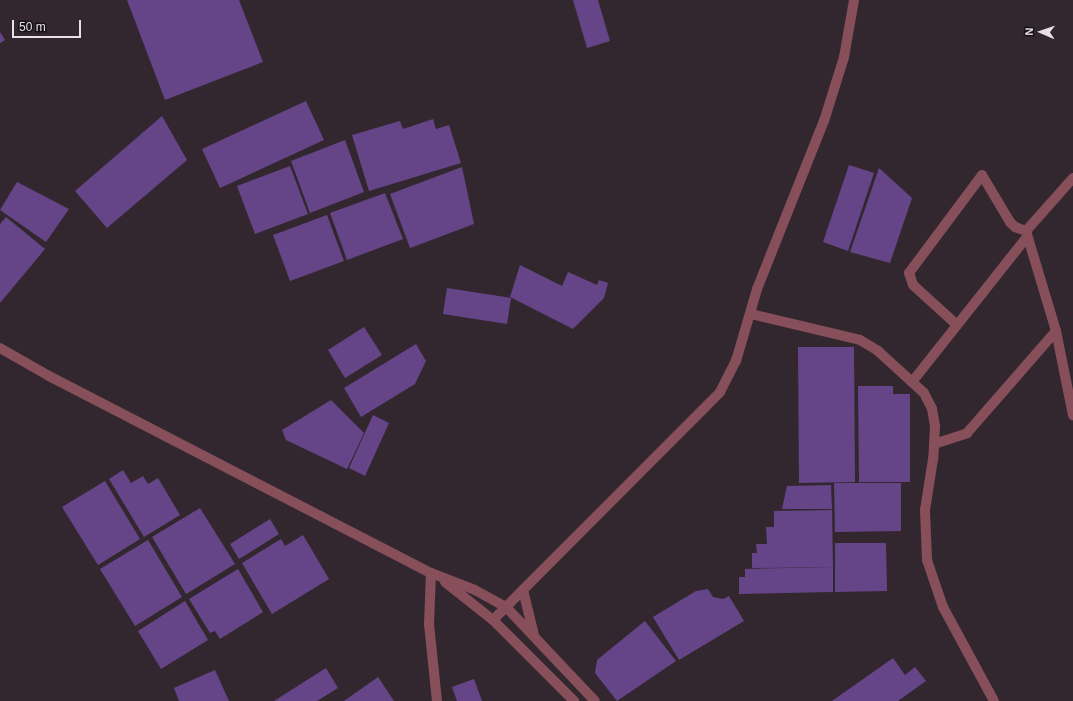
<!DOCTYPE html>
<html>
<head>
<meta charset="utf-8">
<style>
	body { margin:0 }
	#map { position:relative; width:1073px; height:701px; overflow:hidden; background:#33272f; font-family:Arial,sans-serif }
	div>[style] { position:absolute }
	.building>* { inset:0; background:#654588 }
	.minor>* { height:10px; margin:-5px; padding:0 5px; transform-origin:5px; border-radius:5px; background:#874f59 }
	span { translate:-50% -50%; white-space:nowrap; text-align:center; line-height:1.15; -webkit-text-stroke:3px #171216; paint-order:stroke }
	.north { position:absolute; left:1021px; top:12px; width:40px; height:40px; -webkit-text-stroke:3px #171216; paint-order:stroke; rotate:272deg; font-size:11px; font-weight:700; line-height:16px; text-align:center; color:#e7e0e5 }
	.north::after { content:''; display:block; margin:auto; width:14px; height:18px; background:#e7e0e5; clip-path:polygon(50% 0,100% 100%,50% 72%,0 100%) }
	.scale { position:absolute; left:12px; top:20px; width:69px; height:18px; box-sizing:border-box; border:2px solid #e7e0e5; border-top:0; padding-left:5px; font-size:12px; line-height:14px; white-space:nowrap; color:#e7e0e5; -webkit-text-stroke:3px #171216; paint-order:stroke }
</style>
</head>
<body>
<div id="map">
	<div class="building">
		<i style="clip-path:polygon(127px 0,239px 0,263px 62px,165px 100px)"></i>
		<i style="clip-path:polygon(573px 0,598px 0,610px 41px,587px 48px)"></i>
		<i style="clip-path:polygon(0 32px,5px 40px,0 43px)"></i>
		<i style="clip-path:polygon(306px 101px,324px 140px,220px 188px,202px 149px)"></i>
		<i style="clip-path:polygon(162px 116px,187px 160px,107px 228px,75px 191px)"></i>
		<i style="clip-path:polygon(433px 119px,436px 129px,449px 125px,461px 163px,369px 191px,352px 135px,400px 121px,403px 129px)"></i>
		<i style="clip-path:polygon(345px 140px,364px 192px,310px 213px,291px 161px)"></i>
		<i style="clip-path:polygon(849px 165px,874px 173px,848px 251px,823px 242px)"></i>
		<i style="clip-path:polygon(290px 166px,308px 214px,255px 234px,237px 186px)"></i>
		<i style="clip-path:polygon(462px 167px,474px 224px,410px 248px,390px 194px)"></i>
		<i style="clip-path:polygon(879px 168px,912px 198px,890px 263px,850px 252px)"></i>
		<i style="clip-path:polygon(17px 182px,69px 209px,46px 242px,0 210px)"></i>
		<i style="clip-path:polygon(385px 193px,403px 239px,347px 260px,330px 213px)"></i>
		<i style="clip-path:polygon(327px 215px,344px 261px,290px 281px,273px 235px)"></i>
		<i style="clip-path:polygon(6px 217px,45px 249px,0 303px,0 224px)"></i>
		<i style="clip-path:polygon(520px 265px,562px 286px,568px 272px,597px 285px,599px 280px,608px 283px,604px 298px,573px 329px,510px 297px)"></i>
		<i style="clip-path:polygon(447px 288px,511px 298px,507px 324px,443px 314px)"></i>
		<i style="clip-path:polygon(364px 327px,382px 355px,345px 378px,328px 350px)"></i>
		<i style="clip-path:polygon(416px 344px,426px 361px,415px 384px,361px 417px,344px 388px)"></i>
		<i style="clip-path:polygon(798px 347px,854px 347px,855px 482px,799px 483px)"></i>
		<i style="clip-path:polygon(858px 386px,893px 386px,893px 394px,910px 394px,910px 482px,859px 482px)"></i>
		<i style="clip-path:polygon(331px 400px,364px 433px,347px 469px,286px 440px,282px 430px)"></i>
		<i style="clip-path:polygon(373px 415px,389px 423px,365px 476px,349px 468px)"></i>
		<i style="clip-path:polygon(123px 470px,131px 483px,143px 476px,148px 484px,158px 478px,180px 515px,144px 537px,109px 479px)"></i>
		<i style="clip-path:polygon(105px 481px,140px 539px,98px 565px,62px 507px)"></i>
		<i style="clip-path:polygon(834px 483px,901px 483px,901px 531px,835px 532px)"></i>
		<i style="clip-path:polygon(831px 485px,832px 509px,782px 509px,787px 486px)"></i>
		<i style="clip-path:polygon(200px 508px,235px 564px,186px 594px,152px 537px)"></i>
		<i style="clip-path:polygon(832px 510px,833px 567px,752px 568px,752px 553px,757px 553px,756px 544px,767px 544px,766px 527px,774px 527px,774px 511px)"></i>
		<i style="clip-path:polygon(270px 519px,279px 534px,239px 559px,230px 544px)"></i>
		<i style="clip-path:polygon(303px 535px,329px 579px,272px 614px,242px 563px,281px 539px,285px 546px)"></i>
		<i style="clip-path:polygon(148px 540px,182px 597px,135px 626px,100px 569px)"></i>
		<i style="clip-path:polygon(835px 543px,886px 543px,887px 591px,835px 592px)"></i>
		<i style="clip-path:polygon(833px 567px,833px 592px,739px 594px,739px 577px,745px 577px,745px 569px)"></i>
		<i style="clip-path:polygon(238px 569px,263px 612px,220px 639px,215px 631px,210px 633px,189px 599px)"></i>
		<i style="clip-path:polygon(708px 589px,713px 597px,723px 599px,729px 596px,744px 621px,679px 660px,653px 617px,696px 591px)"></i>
		<i style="clip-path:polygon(185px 601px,208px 640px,161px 669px,138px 631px)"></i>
		<i style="clip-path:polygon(645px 621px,676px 661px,617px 701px,595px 673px,597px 660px)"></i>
		<i style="clip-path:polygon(893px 658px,905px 675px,915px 667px,926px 681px,898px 701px,832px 701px)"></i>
		<i style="clip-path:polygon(326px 668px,338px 688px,317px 701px,274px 701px)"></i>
		<i style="clip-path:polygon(215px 670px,229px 701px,179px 701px,174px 688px)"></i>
		<i style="clip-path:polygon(378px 677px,394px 701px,344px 701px)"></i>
		<i style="clip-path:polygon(474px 679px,482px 701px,457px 701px,452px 687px)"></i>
	</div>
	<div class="minor">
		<i style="left:1073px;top:178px;width:71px;rotate:131.6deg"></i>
		<i style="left:1026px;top:231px;width:104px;rotate:73.3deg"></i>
		<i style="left:1056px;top:331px;width:86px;rotate:78.6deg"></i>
		<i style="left:751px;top:314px;width:112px;rotate:13.4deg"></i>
		<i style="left:860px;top:340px;width:21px;rotate:31deg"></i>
		<i style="left:878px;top:351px;width:62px;rotate:42.4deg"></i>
		<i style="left:924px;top:393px;width:18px;rotate:63deg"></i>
		<i style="left:932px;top:409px;width:17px;rotate:80deg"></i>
		<i style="left:935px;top:426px;width:33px;rotate:93deg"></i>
		<i style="left:933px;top:459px;width:52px;rotate:98.9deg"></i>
		<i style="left:925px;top:510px;width:50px;rotate:87.7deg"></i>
		<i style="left:927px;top:560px;width:50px;rotate:71.2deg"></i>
		<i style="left:943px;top:607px;width:107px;rotate:61.5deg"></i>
		<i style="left:957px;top:325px;width:59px;rotate:-137.7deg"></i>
		<i style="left:913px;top:285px;width:13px;rotate:-108deg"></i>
		<i style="left:909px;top:273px;width:122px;rotate:-53.3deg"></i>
		<i style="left:982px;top:175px;width:55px;rotate:59.2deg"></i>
		<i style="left:1010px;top:222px;width:7px;rotate:45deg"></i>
		<i style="left:1015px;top:227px;width:12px;rotate:20deg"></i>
		<i style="left:0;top:348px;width:56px;rotate:29.7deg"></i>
		<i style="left:49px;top:376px;width:430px;rotate:27.3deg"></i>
		<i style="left:431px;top:573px;width:47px;rotate:21.1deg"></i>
		<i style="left:475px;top:590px;width:35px;rotate:29deg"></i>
		<i style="left:506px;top:607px;width:129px;rotate:46.6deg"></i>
		<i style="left:912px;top:382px;width:185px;rotate:-51.6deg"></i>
		<i style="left:934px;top:444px;width:35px;rotate:-18deg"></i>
		<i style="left:967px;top:433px;width:135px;rotate:-48.9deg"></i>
		<i style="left:431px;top:573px;width:51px;rotate:92.2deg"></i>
		<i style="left:429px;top:624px;width:77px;rotate:84.1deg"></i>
		<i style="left:445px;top:582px;width:61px;rotate:38.4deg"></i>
		<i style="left:493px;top:620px;width:115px;rotate:45deg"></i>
		<i style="left:523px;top:590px;width:46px;rotate:76.3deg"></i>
		<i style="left:493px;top:620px;width:322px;rotate:-45.1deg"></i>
		<i style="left:720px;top:392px;width:35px;rotate:-63deg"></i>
		<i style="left:736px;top:361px;width:75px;rotate:-73.7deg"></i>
		<i style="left:757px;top:289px;width:181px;rotate:-68.3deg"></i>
		<i style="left:824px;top:121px;width:67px;rotate:-72.6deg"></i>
		<i style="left:844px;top:57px;width:58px;rotate:-80deg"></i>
	</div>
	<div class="north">N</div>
	<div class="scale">50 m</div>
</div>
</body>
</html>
